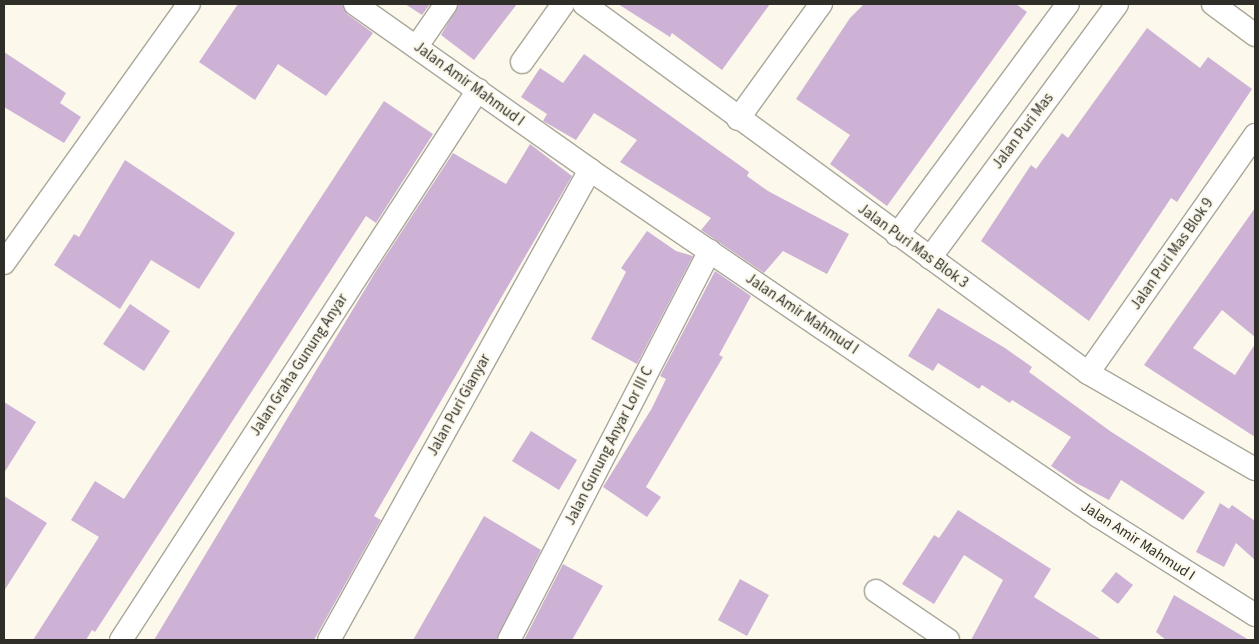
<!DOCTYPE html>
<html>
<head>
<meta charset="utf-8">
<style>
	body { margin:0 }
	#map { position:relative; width:1259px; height:644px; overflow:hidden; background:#fcf9ec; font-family:"Source Sans 3",sans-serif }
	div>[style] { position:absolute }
	.building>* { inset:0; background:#cdb2d6 }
	.roads { filter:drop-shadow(1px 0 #a9a79a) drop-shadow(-1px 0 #a9a79a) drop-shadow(0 1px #a9a79a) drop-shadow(0 -1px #a9a79a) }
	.street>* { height:22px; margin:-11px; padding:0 11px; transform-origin:11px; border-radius:11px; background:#fff }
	span { translate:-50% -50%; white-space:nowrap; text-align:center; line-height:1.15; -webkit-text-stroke:4.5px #fcf9ec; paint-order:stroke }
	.street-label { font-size:15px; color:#2f2e29 }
	.frame { position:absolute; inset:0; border:5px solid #2f2e29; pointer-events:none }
</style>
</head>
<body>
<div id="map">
	<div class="building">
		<i style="clip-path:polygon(238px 4px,342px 4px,347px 14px,373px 33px,326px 96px,278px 64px,255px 100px,199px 62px)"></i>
		<i style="clip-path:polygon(405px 4px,430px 4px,422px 15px)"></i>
		<i style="clip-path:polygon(459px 4px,517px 4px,474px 60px,441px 35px)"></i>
		<i style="clip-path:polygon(618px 4px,770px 4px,722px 70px,672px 33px,670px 37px)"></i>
		<i style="clip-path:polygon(864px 4px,1016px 4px,1027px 12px,887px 206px,830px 164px,850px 135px,796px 99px,850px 18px)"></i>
		<i style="clip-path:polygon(1147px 28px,1200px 68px,1208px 57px,1252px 89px,1177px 202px,1171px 198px,1089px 321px,981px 241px,1031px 165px,1036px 169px,1062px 133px,1068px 138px)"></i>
		<i style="clip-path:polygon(4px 52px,66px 93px,60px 103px,81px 117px,64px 143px,4px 107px)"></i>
		<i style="clip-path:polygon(584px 54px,749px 172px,747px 176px,768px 191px,849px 234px,827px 274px,783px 251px,764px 273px,701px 230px,711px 218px,620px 162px,637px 140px,594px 113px,576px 140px,543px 121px,547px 114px,521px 97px,540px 68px,563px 83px)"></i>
		<i style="clip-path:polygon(384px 101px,433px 134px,376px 223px,366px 216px,95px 632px,92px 630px,86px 640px,33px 640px,99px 537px,71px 520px,95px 481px,124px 499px)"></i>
		<i style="clip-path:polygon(530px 144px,572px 176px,374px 516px,381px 520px,314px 640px,154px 640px,376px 271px,453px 153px,506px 184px)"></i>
		<i style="clip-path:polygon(125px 160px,235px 233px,199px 289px,151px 260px,120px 309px,54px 265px,74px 234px,79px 237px)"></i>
		<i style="clip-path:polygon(1255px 208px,1255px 337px,1222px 310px,1193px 348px,1235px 375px,1255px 344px,1255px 437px,1144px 365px)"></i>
		<i style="clip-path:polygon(647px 231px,676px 251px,693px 256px,637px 364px,591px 339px,626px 272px,621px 268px)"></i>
		<i style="clip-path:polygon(715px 271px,751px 296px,719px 355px,723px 357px,646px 487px,661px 497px,647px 517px,603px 487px,652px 408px,666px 379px,660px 376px)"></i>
		<i style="clip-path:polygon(130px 304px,170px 331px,144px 371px,103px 344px)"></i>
		<i style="clip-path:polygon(938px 308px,1005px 348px,1032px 367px,1029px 372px,1110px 431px,1205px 492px,1183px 520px,1121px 480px,1109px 500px,1076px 483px,1051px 466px,1071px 437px,1012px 400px,1010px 403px,982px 385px,979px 389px,938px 363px,933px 371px,908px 356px)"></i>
		<i style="clip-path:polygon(4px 402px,36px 422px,4px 473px)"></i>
		<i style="clip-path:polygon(531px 431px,577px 460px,559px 490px,512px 461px)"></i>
		<i style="clip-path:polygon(4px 496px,47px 523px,4px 591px)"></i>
		<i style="clip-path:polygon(1220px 503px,1229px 509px,1232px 505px,1255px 521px,1255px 560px,1236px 543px,1224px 567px,1196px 552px)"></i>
		<i style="clip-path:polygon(958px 510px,1051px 569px,1034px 597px,1102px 640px,971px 640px,1003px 580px,964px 555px,934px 604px,902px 584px,934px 535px,939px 538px)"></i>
		<i style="clip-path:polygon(484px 516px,541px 550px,496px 640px,413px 640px)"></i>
		<i style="clip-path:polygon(563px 564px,603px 586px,572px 640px,524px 640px)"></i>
		<i style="clip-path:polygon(1116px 572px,1133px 585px,1118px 604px,1101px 591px)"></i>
		<i style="clip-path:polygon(740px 579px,769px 595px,747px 636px,718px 620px)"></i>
		<i style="clip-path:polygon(1174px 595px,1249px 640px,1166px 640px,1156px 632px)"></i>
	</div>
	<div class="roads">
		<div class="street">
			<i style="left:355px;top:4px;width:288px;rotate:35.2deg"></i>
			<i style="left:590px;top:170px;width:615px;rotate:34.26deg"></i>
			<i style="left:1098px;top:516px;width:186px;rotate:32.2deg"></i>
			<i style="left:584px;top:4px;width:625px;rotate:36.21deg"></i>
			<i style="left:1088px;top:373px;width:193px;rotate:29.9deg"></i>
			<i style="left:1213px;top:4px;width:52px;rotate:36.4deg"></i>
			<i style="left:417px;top:46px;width:51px;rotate:-55.4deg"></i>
			<i style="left:522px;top:62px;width:71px;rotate:-54.7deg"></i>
			<i style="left:738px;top:119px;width:142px;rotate:-54.2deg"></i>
			<i style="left:897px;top:235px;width:287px;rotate:-53.5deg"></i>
			<i style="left:930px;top:258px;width:315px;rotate:-53.6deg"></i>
			<i style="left:4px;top:263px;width:318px;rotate:-54.5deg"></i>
			<i style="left:1088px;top:373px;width:291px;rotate:-54.9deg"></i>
			<i style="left:876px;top:591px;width:87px;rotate:34.2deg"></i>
			<i style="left:121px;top:640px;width:656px;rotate:-57.01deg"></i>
			<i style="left:329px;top:640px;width:538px;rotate:-60.96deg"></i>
			<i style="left:509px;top:640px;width:438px;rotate:-62.7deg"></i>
		</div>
	</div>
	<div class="street-label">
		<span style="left:469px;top:84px;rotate:36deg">Jalan Amir Mahmud I</span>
		<span style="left:1023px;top:131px;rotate:-53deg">Jalan Puri Mas</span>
		<span style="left:913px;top:246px;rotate:36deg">Jalan Puri Mas Blok 3</span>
		<span style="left:1172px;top:254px;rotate:-55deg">Jalan Puri Mas Blok 9</span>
		<span style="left:802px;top:314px;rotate:34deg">Jalan Amir Mahmud I</span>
		<span style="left:299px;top:365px;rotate:-57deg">Jalan Graha Gunung Anyar</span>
		<span style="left:459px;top:405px;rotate:-61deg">Jalan Puri Gianyar</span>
		<span style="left:609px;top:446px;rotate:-63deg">Jalan Gunung Anyar Lor III C</span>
		<span style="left:1138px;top:541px;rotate:33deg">Jalan Amir Mahmud I</span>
	</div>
	<div class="frame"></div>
</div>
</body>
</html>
